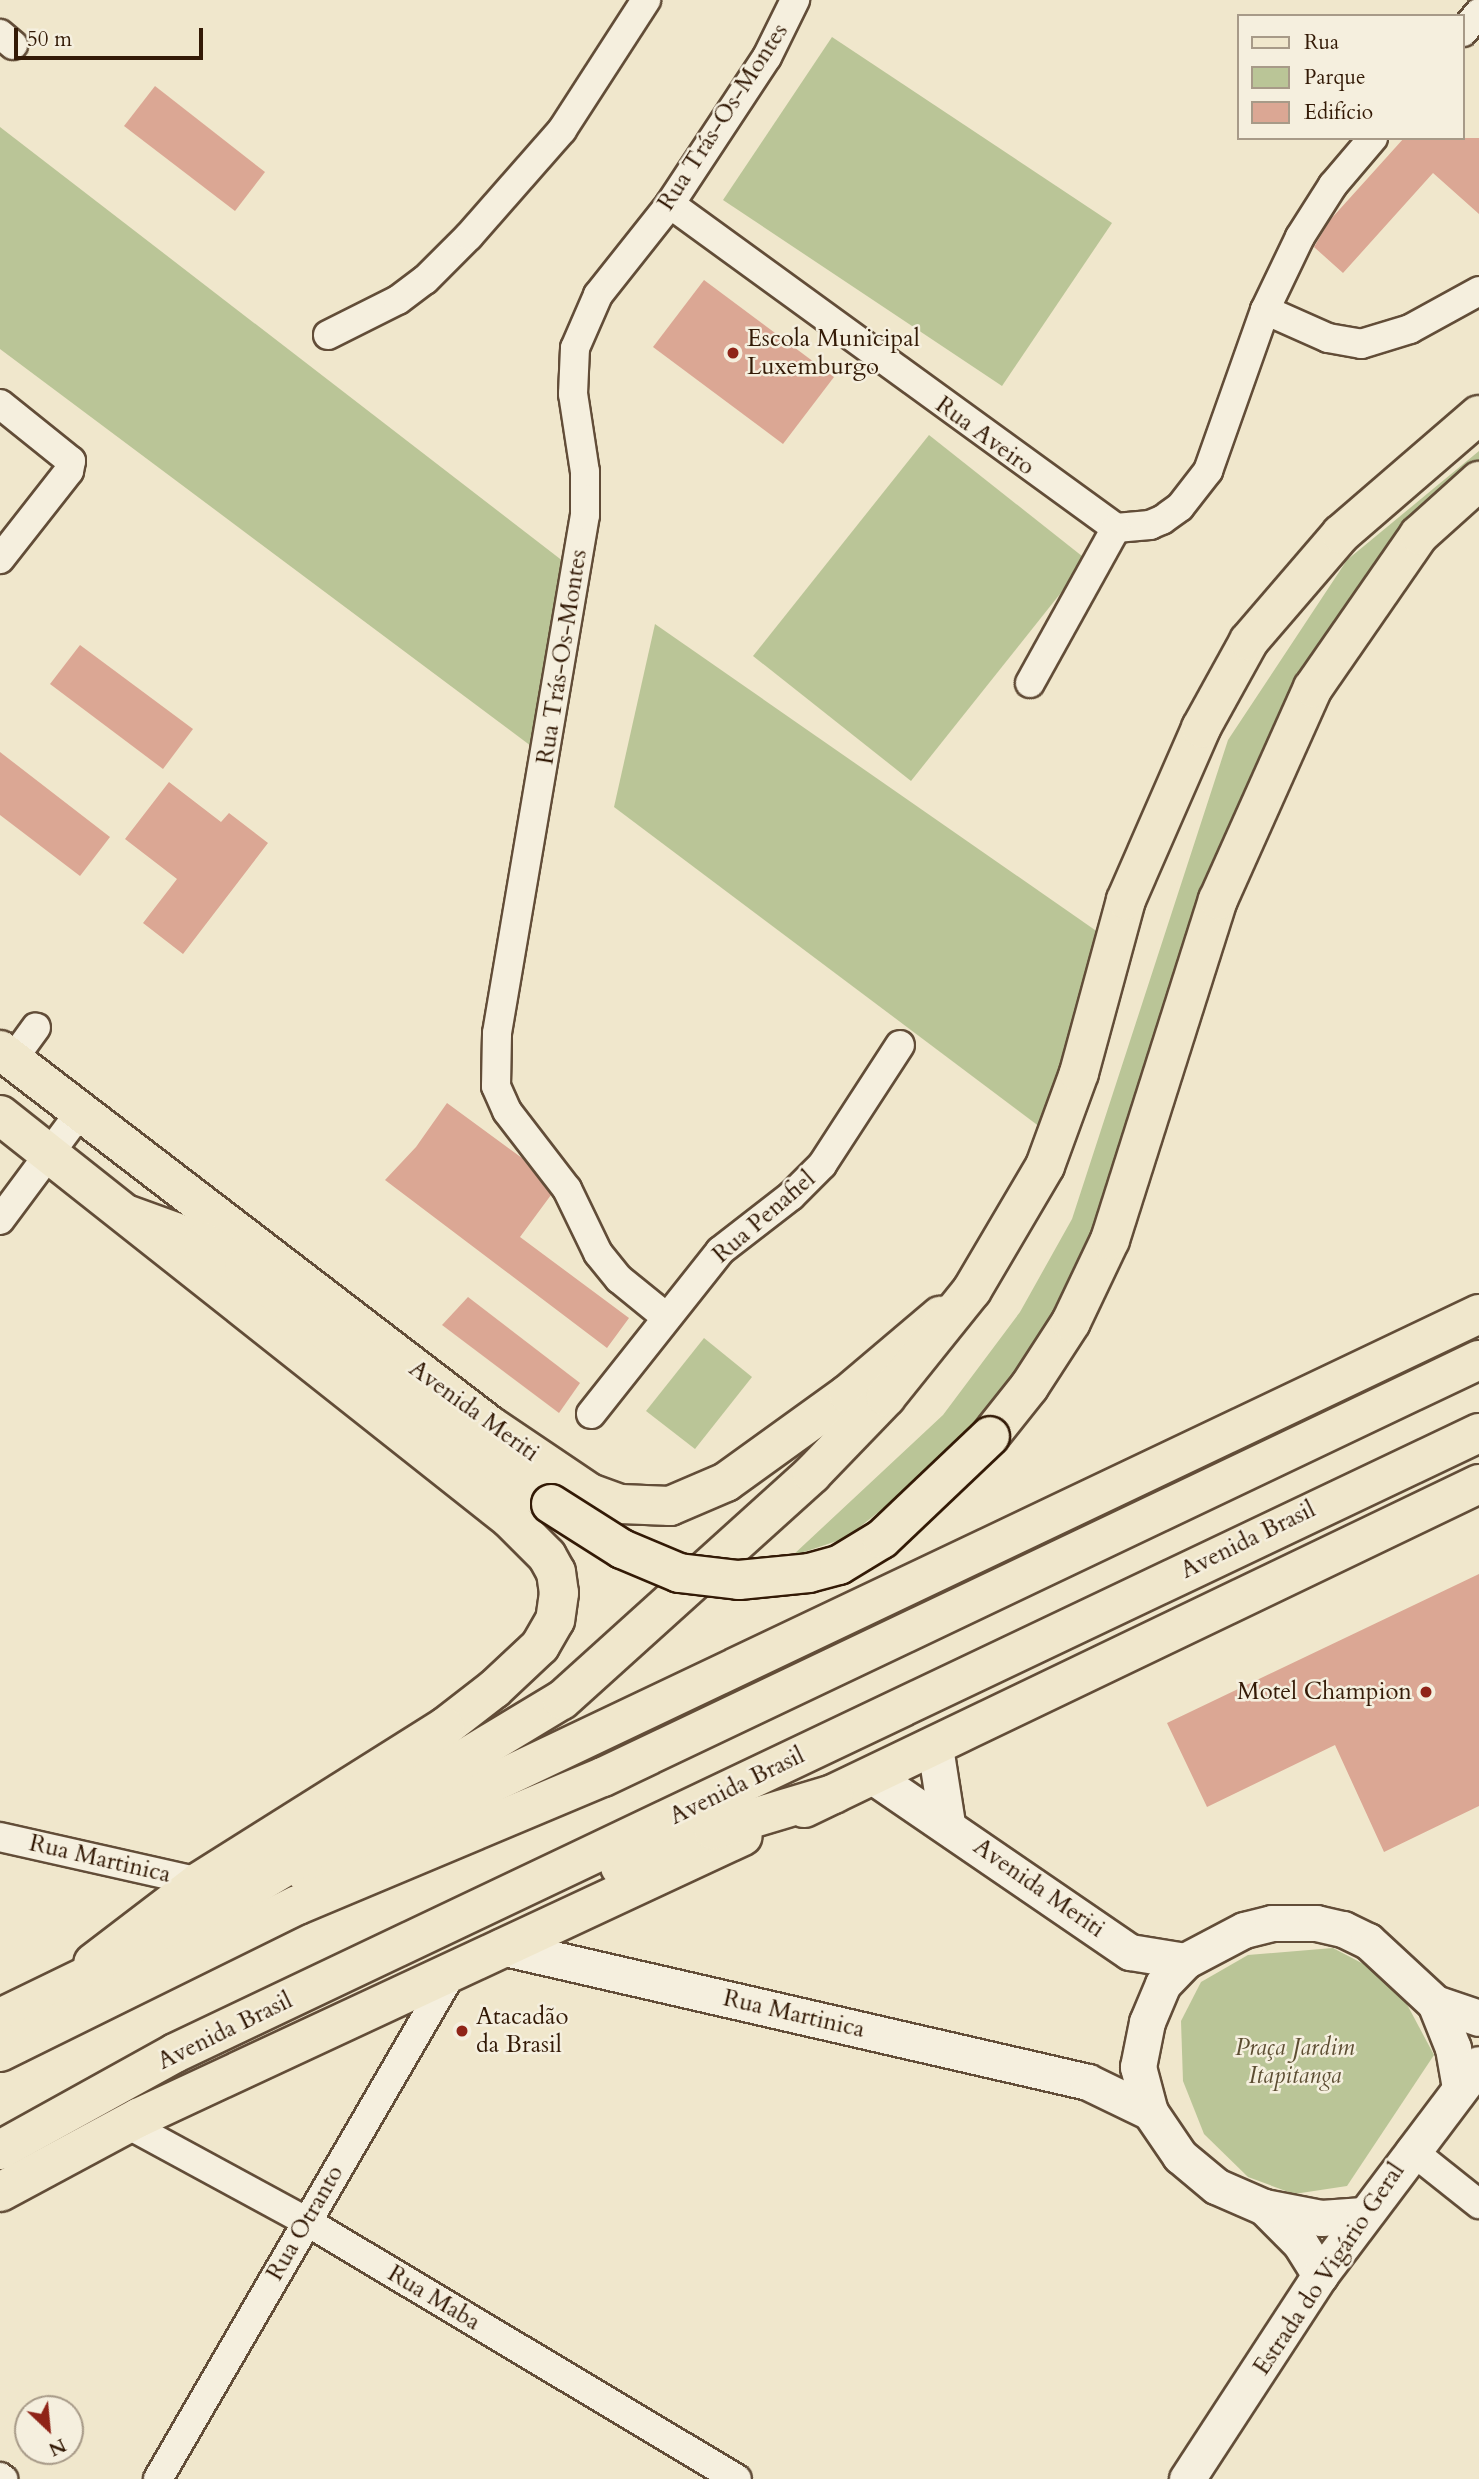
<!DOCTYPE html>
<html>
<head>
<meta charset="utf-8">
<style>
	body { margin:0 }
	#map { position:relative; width:1479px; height:2479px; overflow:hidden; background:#f0e7cc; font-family:Cardo,serif }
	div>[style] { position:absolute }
	.green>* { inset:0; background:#bac597 }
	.building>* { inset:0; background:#dba794 }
	.roads { filter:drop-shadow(2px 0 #624d38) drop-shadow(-2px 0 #624d38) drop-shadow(0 2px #624d38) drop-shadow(0 -2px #624d38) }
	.minor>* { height:28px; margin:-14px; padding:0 14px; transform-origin:14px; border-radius:14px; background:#f5efde }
	.tertiary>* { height:35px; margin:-17.5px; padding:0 17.5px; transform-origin:17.5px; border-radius:17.5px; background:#f5efde }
	.primary>* { height:38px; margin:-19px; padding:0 19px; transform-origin:19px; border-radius:19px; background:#f0e7cc }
	.trunk>* { height:38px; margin:-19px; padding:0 19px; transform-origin:19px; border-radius:19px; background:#f0e7cc }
	.motorway>* { height:38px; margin:-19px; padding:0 19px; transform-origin:19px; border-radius:19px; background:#f0e7cc }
	.bridges { filter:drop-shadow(2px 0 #331a06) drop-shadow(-2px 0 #331a06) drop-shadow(0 2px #331a06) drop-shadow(0 -2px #331a06) }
	.motorway-bridge>* { height:38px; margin:-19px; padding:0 19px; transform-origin:19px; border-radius:19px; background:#f0e7cc }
	.dots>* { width:19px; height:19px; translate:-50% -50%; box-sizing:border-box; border:4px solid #f5efde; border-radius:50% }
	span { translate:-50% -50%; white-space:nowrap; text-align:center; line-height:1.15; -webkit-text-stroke:5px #f5efde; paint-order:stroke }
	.street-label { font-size:24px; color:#331a06 }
	.poi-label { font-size:24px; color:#331a06 }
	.left { translate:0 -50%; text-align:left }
	.right { translate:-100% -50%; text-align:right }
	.park-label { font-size:24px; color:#5c4d32; font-style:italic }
	.legend { position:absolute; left:1237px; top:14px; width:228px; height:126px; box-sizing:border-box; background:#f5efde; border:2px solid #a79a88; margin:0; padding:9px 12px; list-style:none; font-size:21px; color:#331a06 }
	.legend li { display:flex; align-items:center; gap:14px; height:35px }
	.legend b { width:35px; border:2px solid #a79a88 }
	.north { position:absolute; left:14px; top:2395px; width:70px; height:70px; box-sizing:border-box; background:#f5efde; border:2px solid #a79a88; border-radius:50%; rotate:154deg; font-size:19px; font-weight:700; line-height:28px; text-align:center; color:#331a06 }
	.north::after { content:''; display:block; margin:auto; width:24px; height:32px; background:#8f2418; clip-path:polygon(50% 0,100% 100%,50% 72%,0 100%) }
	.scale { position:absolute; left:14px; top:28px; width:189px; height:32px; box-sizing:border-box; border:4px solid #331a06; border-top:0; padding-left:9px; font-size:21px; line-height:24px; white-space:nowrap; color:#331a06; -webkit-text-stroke:5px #f5efde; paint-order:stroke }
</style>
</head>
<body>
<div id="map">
	<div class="green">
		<i style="clip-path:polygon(832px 37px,1112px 223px,1002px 386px,723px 200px)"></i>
		<i style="clip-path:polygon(0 127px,568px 565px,539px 752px,0 349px)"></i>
		<i style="clip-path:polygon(929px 435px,1087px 560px,911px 781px,753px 656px)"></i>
		<i style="clip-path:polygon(1479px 451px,1479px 472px,1318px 666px,1086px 1280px,986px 1426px,846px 1538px,792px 1556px,943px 1415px,1020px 1312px,1072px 1219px,1228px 740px,1347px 560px)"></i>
		<i style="clip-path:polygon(655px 624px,1105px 937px,1052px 1136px,614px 807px)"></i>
		<i style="clip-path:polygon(704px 1338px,752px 1377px,695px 1449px,646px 1411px)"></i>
		<i style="clip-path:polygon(1333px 1948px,1394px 1980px,1434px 2055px,1347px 2186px,1294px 2194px,1248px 2177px,1204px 2134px,1183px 2081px,1181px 2021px,1201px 1982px,1248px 1955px)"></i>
	</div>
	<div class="building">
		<i style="clip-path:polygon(155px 86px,265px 172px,235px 211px,124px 126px)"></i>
		<i style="clip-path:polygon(1404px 138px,1479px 138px,1479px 214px,1433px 173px,1343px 273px,1314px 247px,1330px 220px)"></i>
		<i style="clip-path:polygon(704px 280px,834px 377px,783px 444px,653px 347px)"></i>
		<i style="clip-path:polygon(80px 645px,193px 729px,163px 769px,50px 684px)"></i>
		<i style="clip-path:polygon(0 752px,110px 837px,80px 876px,0 815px)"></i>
		<i style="clip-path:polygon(169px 782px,221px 822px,229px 813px,268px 843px,183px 954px,143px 923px,177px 879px,125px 839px)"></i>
		<i style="clip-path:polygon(447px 1103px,522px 1158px,551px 1195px,520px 1237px,629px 1318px,607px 1348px,385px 1180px,416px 1147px)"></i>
		<i style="clip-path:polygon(468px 1297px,580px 1383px,559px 1413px,442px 1325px)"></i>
		<i style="clip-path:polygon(1479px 1574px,1479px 1806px,1384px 1852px,1335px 1745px,1207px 1807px,1167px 1723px)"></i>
	</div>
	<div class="roads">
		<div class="minor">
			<i style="left:1463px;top:32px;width:25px;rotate:-50deg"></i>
			<i style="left:0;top:34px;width:17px;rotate:40deg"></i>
			<i style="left:1373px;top:138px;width:62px;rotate:130.4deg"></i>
			<i style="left:1333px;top:185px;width:62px;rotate:122.4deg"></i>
			<i style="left:1300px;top:237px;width:81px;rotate:115.6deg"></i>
			<i style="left:1265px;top:310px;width:69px;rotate:24deg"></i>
			<i style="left:1328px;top:338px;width:34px;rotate:10deg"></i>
			<i style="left:1361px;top:344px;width:51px;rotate:-17deg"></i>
			<i style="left:1410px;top:329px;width:79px;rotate:-28.8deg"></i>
			<i style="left:670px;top:204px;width:551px;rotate:36deg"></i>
			<i style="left:1116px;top:528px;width:34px;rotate:-5deg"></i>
			<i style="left:1150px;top:525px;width:13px;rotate:-23deg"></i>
			<i style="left:1162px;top:520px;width:22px;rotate:-36deg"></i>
			<i style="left:1180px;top:507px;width:46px;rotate:-52.1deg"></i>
			<i style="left:1208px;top:471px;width:171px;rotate:-70.5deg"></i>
			<i style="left:328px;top:335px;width:78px;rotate:-26.6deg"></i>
			<i style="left:398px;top:300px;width:34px;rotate:-37deg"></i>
			<i style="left:425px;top:280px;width:62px;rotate:-45deg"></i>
			<i style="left:469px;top:236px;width:141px;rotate:-48.7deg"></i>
			<i style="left:562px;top:130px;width:155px;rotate:-57.1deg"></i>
			<i style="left:0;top:404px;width:91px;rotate:38.8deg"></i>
			<i style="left:71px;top:461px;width:10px;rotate:101deg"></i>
			<i style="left:69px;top:471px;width:112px;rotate:128.1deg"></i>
			<i style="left:1030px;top:683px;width:177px;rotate:-61deg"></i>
			<i style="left:13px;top:1059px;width:39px;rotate:-54deg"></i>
			<i style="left:0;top:1220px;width:136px;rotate:-53.4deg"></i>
			<i style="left:666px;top:1317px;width:60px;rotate:-141deg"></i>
			<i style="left:619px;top:1279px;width:33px;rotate:-129deg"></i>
			<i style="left:598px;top:1253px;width:71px;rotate:-115.8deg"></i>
			<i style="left:567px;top:1189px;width:98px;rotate:-127.6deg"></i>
			<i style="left:507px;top:1111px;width:27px;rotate:-114deg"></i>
			<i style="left:496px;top:1086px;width:53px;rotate:-88.9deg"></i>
			<i style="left:497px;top:1033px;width:525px;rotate:-80.36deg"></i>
			<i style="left:585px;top:515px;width:43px;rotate:-90deg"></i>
			<i style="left:585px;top:472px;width:79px;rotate:-98.7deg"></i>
			<i style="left:573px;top:394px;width:46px;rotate:-87.5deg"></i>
			<i style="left:575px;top:348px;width:58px;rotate:-66.5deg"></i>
			<i style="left:598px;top:295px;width:116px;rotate:-51.6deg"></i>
			<i style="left:670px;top:204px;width:176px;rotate:-56.6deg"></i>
			<i style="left:767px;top:57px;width:64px;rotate:-63.8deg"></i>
			<i style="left:591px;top:1414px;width:208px;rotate:-51.6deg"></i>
			<i style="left:720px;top:1251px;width:90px;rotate:-37.8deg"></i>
			<i style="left:791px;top:1196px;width:44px;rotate:-45deg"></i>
			<i style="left:822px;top:1165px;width:143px;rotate:-57deg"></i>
			<i style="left:0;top:1837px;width:204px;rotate:12.7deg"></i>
			<i style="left:127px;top:2124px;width:204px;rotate:28.5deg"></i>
			<i style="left:306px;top:2221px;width:502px;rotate:30.91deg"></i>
			<i style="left:1411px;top:2150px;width:87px;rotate:38.5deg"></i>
			<i style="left:0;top:2477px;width:4px;rotate:34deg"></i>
			<i style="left:158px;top:2479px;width:590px;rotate:-59.87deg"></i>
		</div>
		<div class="tertiary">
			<i style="left:935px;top:1747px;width:78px;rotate:81.1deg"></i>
			<i style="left:874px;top:1777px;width:310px;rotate:34.4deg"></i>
			<i style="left:1130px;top:1952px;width:56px;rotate:9.3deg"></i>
			<i style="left:501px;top:1947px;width:602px;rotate:12.95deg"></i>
			<i style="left:1088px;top:2082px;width:69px;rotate:25.8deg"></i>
			<i style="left:1435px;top:2003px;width:48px;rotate:68.2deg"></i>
			<i style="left:1453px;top:2048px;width:40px;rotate:80deg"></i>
			<i style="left:1264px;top:2207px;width:51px;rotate:45deg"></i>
			<i style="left:1300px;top:2243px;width:38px;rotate:58deg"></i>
			<i style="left:1363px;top:2215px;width:42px;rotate:175.9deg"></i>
			<i style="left:1321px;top:2218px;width:58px;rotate:-169.1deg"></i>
			<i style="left:1264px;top:2207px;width:52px;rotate:-156.4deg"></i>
			<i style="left:1216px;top:2186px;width:47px;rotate:-140.2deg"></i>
			<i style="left:1180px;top:2156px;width:53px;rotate:-124.3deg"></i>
			<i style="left:1150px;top:2112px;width:47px;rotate:-104.9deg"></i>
			<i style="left:1138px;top:2067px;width:46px;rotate:-78.7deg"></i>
			<i style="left:1147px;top:2022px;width:41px;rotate:-67.2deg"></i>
			<i style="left:1163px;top:1984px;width:32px;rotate:-46deg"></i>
			<i style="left:1185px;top:1961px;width:67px;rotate:-27.7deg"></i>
			<i style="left:1244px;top:1930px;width:29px;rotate:-14deg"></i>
			<i style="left:1272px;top:1923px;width:44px"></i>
			<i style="left:1316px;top:1923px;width:28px;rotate:13deg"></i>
			<i style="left:1343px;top:1929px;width:28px;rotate:26deg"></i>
			<i style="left:1368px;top:1941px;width:91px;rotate:42.8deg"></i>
			<i style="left:1435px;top:2003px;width:46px;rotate:18.8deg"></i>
			<i style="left:1187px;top:2479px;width:244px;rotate:-56.9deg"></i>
			<i style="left:1320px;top:2275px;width:264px;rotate:-53deg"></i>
		</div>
		<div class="primary">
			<i style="left:0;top:1050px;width:616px;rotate:37.48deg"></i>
			<i style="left:489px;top:1425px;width:122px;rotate:34deg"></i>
			<i style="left:590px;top:1493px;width:33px;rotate:20deg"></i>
			<i style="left:621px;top:1504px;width:49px;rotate:2.3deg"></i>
			<i style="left:670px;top:1506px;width:61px;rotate:-23.2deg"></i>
			<i style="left:726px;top:1482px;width:150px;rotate:-35.8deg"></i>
			<i style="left:848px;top:1394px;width:121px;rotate:-40.3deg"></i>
			<i style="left:0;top:1115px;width:651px;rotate:38.38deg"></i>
			<i style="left:510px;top:1519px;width:52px;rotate:45deg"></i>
			<i style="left:547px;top:1556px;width:18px;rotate:61deg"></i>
			<i style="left:556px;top:1572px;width:21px;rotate:82deg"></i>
			<i style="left:559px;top:1593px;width:27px;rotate:98deg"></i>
			<i style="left:555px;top:1620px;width:30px;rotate:120deg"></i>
			<i style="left:540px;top:1646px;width:63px;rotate:136.9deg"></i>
			<i style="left:494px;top:1689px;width:62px;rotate:142.2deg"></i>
			<i style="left:445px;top:1727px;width:291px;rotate:147.8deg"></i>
			<i style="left:199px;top:1882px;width:133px;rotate:142.6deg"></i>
		</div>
		<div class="trunk">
			<i style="left:804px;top:1808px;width:749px;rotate:-25.64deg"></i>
			<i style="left:305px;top:1872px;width:1300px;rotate:-25.42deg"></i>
			<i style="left:0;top:2018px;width:229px;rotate:-25.9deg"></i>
			<i style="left:0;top:2192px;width:157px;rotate:-28.2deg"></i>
			<i style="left:138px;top:2118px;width:667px;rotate:-24.99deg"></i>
		</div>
		<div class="motorway">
			<i style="left:128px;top:1215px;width:80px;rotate:19.8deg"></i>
			<i style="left:203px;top:1242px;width:49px;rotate:32.4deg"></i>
			<i style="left:244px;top:1268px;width:387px;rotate:37.6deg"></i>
			<i style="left:990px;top:1436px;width:63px;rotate:-51.5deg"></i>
			<i style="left:1029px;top:1387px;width:77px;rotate:-57.1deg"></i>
			<i style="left:1071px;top:1322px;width:91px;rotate:-64.6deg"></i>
			<i style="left:1110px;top:1240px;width:357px;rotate:-72.4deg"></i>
			<i style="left:1218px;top:900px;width:232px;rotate:-65.9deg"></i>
			<i style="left:1313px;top:688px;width:186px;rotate:-55.3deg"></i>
			<i style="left:1419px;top:535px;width:81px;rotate:-42deg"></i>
			<i style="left:620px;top:1867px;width:100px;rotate:-21.7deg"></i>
			<i style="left:713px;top:1830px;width:126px;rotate:-16.6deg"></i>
			<i style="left:177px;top:1932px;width:449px;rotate:-31.1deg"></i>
			<i style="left:562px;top:1700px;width:337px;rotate:-42.1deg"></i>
			<i style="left:812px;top:1474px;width:107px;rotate:-46.1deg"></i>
			<i style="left:886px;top:1397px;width:137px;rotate:-51.2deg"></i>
			<i style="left:972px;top:1290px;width:144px;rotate:-59.5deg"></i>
			<i style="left:1045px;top:1166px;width:99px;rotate:-69.9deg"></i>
			<i style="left:1079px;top:1073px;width:179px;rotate:-74.8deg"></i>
			<i style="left:1126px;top:900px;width:188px;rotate:-66.4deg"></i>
			<i style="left:1201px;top:728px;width:99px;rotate:-61.1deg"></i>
			<i style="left:1249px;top:641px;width:141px;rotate:-49.3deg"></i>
			<i style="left:1341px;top:534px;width:182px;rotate:-40.8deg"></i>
			<i style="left:0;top:2052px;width:332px;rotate:-26.3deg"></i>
			<i style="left:298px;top:1905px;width:331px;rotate:-22.8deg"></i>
			<i style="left:603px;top:1777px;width:970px;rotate:-25.46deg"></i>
			<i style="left:0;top:2150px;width:200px;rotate:-29deg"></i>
			<i style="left:175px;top:2053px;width:1444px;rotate:-25.43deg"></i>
		</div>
	</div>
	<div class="bridges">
		<div class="motorway-bridge">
			<i style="left:551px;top:1504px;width:84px;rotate:32.4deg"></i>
			<i style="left:622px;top:1549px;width:62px;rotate:22.8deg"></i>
			<i style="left:679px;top:1573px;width:60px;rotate:6.7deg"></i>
			<i style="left:739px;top:1580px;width:70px;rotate:-5.7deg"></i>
			<i style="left:809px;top:1573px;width:31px;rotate:-15deg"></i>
			<i style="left:839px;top:1565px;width:50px;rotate:-31.2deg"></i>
			<i style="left:882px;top:1539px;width:149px;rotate:-43.6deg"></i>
		</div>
	</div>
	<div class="dots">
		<i style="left:733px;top:353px;background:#8f2418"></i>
		<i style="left:1426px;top:1692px;background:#8f2418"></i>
		<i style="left:462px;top:2031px;background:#8f2418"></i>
	</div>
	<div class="street-label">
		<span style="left:723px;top:117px;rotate:-57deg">Rua Trás-Os-Montes</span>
		<span style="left:985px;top:436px;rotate:36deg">Rua Aveiro</span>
		<span style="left:562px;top:657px;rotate:-81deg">Rua Trás-Os-Montes</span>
		<span style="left:764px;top:1217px;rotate:-41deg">Rua Penafiel</span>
		<span style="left:474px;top:1411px;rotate:36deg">Avenida Meriti</span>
		<span style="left:1248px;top:1540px;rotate:-26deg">Avenida Brasil</span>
		<span style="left:737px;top:1786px;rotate:-26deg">Avenida Brasil</span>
		<span style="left:100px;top:1859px;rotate:13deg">Rua Martinica</span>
		<span style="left:1039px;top:1888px;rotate:35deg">Avenida Meriti</span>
		<span style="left:794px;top:2014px;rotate:13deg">Rua Martinica</span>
		<span style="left:225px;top:2031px;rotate:-26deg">Avenida Brasil</span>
		<span style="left:305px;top:2223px;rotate:-60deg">Rua Otranto</span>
		<span style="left:1329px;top:2269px;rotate:-56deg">Estrada do Vigário Geral</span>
		<span style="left:434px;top:2298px;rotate:31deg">Rua Maba</span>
	</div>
	<div class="poi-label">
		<span class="left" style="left:747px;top:353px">Escola Municipal<br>Luxemburgo</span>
		<span class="right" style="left:1412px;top:1692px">Motel Champion</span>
		<span class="left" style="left:476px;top:2031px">Atacadão<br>da Brasil</span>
	</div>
	<div class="park-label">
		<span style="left:1295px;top:2062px">Praça Jardim<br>Itapitanga</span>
	</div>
	<ul class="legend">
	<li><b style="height:9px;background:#f0e7cc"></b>Rua</li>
	<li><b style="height:19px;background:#bac597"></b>Parque</li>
	<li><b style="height:19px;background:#dba794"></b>Edifício</li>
	</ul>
	<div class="north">N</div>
	<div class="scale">50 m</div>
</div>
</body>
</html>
